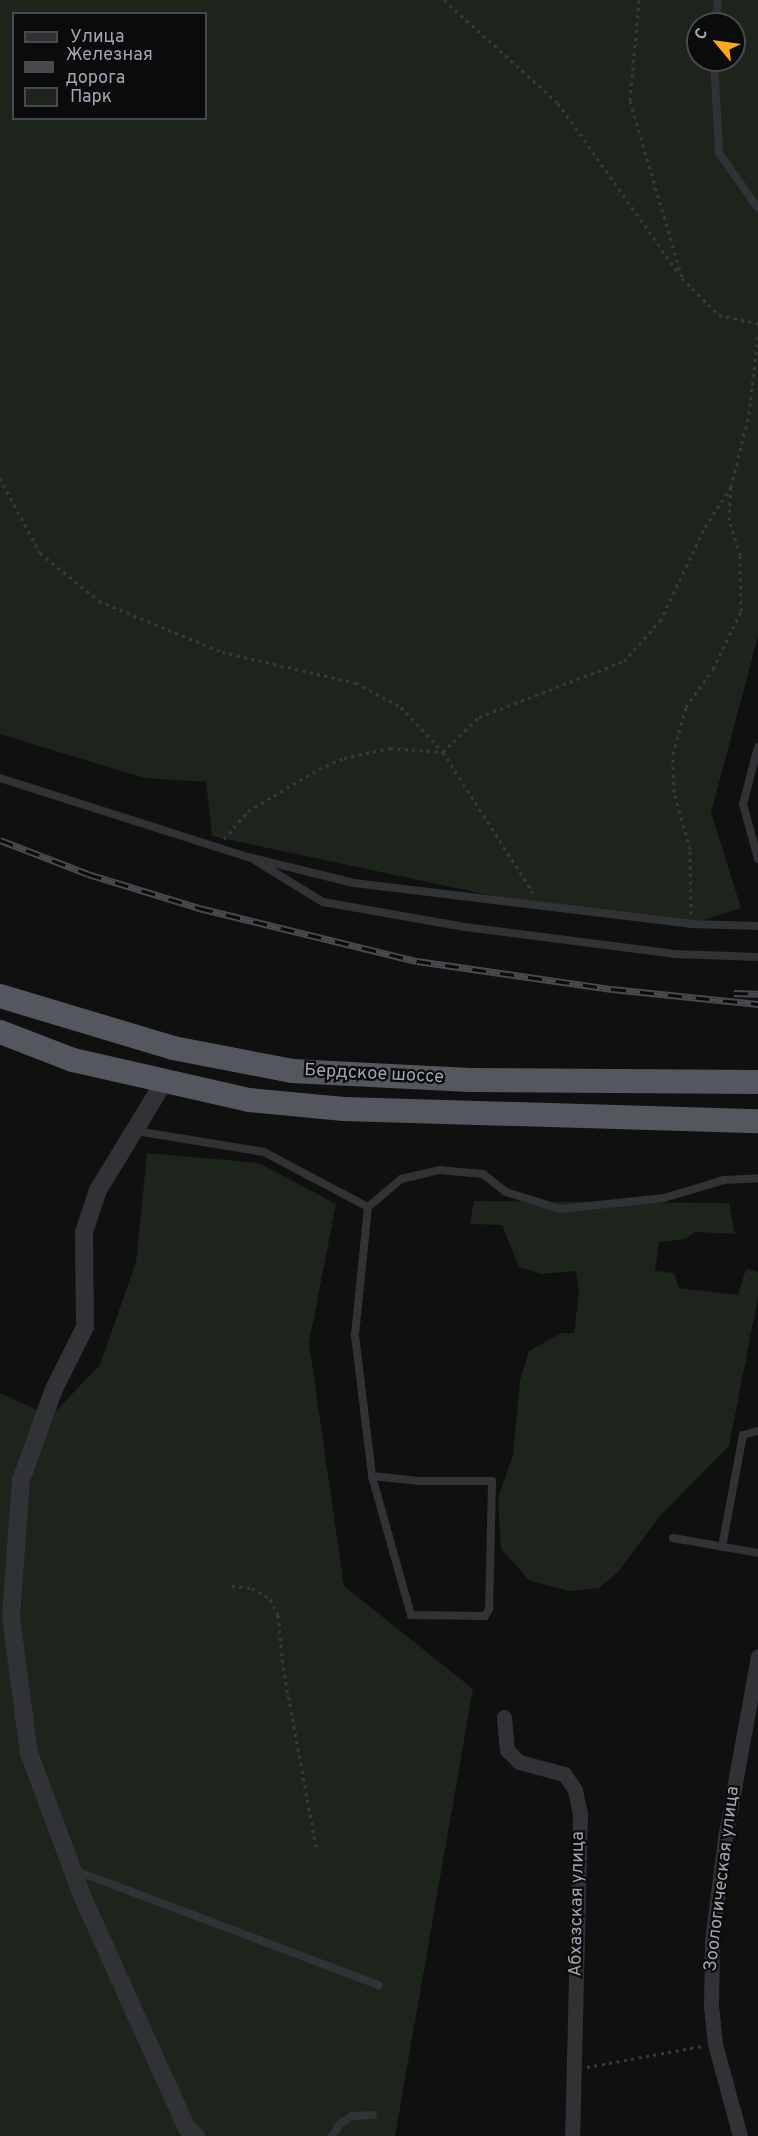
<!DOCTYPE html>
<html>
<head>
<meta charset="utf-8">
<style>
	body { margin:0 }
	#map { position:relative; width:758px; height:2136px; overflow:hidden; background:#101011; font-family:Overpass,sans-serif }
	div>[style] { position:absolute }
	.green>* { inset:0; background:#1c241c }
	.path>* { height:3px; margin-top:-1.5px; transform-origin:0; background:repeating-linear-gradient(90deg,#36393d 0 3px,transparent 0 7.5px) }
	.service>* { height:8px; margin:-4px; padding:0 4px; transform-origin:4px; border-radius:4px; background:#303236 }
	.minor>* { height:15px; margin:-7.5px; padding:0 7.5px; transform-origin:7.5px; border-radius:7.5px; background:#303236 }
	.tertiary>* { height:18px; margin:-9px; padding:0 9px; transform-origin:9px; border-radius:9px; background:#303236 }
	.trunk>* { height:24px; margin:-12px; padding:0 12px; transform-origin:12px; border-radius:12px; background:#54585e }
	.rail>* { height:7px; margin-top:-3.5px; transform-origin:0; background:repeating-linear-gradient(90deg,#0b0b0c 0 14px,#474a4f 0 28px); box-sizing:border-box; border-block:2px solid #474a4f }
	span { translate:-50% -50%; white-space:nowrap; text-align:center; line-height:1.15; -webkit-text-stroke:4.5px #0b0b0c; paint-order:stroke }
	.street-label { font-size:18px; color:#a0a6b3 }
	.legend { position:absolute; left:12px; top:12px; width:195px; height:108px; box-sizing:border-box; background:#0b0b0c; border:2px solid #47494f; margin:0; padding:8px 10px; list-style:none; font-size:18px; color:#a0a6b3 }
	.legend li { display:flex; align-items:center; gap:12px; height:30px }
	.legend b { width:30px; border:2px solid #47494f }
	.north { position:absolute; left:686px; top:12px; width:60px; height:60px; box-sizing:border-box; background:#0b0b0c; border:2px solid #47494f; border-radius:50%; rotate:299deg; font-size:16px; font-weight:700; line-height:24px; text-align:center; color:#a0a6b3 }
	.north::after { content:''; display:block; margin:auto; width:21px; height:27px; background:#fca71c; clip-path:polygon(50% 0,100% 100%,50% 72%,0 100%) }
</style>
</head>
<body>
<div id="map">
	<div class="green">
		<i style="clip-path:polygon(evenodd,0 0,758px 0,758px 637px,711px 812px,741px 908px,691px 924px,522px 902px,212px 836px,206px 782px,144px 778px,0 734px,0 0,14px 14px,206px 14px,206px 118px,14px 118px,14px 14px,0 0,698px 24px,734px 24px,734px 60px,698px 60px,698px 24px)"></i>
		<i style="clip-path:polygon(147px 1153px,259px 1163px,336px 1204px,309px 1343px,344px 1586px,473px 1689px,395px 2136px,0 2136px,0 1393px,51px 1416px,100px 1365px,136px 1262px)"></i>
		<i style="clip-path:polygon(474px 1201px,729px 1203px,735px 1234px,695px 1232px,686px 1239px,659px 1242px,655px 1271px,674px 1273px,679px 1288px,738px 1295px,746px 1269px,758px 1272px,758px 1297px,729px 1446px,660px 1516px,619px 1571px,599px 1588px,570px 1591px,530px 1581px,501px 1549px,498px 1497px,513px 1455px,520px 1380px,529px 1351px,561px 1333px,574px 1333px,579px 1292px,576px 1271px,541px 1274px,519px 1267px,502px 1225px,470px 1224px)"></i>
	</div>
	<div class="path">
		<i style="left:444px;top:0;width:154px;rotate:42.1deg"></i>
		<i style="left:558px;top:103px;width:209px;rotate:54.7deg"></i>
		<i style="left:639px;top:0;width:101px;rotate:95.1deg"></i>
		<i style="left:630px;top:101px;width:184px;rotate:73.6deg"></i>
		<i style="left:682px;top:278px;width:52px;rotate:45deg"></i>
		<i style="left:719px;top:315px;width:40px;rotate:12deg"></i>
		<i style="left:0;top:478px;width:85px;rotate:61.9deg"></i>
		<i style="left:40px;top:553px;width:76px;rotate:39.1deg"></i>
		<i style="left:99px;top:601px;width:133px;rotate:22.5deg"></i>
		<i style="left:222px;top:652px;width:138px;rotate:13deg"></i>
		<i style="left:356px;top:683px;width:51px;rotate:28.1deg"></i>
		<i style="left:401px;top:707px;width:62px;rotate:47deg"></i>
		<i style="left:443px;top:752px;width:167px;rotate:57.4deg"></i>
		<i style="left:224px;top:839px;width:37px;rotate:-49deg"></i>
		<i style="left:248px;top:811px;width:82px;rotate:-30.6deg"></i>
		<i style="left:319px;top:769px;width:27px;rotate:-24deg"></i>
		<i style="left:344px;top:758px;width:47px;rotate:-12.3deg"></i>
		<i style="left:390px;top:748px;width:53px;rotate:4.3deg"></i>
		<i style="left:443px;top:752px;width:50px;rotate:-44.2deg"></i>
		<i style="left:479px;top:717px;width:155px;rotate:-21.1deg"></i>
		<i style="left:624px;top:661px;width:54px;rotate:-48deg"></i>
		<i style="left:660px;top:621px;width:104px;rotate:-64.4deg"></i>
		<i style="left:705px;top:527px;width:48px;rotate:-57deg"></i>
		<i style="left:691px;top:914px;width:65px;rotate:-90.9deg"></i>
		<i style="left:690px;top:849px;width:59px;rotate:-105.7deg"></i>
		<i style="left:674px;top:792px;width:38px;rotate:-92deg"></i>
		<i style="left:673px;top:754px;width:49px;rotate:-74.5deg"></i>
		<i style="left:686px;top:707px;width:47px;rotate:-54.6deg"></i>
		<i style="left:713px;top:669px;width:64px;rotate:-64.2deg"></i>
		<i style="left:741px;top:611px;width:56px;rotate:-91deg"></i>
		<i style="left:740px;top:555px;width:37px;rotate:-107deg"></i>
		<i style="left:729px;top:520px;width:33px;rotate:-87deg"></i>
		<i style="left:731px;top:487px;width:75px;rotate:-76.1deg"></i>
		<i style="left:749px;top:414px;width:78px;rotate:-83.3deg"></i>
		<i style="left:232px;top:1586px;width:20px;rotate:6deg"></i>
		<i style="left:252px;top:1588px;width:21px;rotate:31deg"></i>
		<i style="left:270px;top:1599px;width:18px;rotate:63deg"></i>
		<i style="left:278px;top:1615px;width:52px;rotate:84.5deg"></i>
		<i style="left:283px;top:1667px;width:183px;rotate:79.6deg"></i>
		<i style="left:587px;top:2067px;width:117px;rotate:-10.3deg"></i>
	</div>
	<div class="service">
		<i style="left:715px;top:24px;width:24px;rotate:-83deg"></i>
		<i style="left:714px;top:60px;width:93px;rotate:86.9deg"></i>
		<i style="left:719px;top:153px;width:67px;rotate:54.7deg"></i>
		<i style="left:758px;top:747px;width:59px;rotate:104.7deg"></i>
		<i style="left:743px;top:804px;width:57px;rotate:74.7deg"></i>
		<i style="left:0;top:778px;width:260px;rotate:17.7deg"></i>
		<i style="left:248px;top:857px;width:109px;rotate:13.8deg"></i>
		<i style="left:354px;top:883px;width:339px;rotate:6.9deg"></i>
		<i style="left:691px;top:924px;width:67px;rotate:1.7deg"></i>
		<i style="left:256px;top:861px;width:79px;rotate:31.5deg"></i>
		<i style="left:323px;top:902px;width:144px;rotate:10deg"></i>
		<i style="left:465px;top:927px;width:212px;rotate:7.3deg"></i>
		<i style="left:675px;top:954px;width:83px;rotate:2.1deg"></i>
		<i style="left:136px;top:1131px;width:130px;rotate:9.3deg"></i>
		<i style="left:264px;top:1152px;width:118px;rotate:27.9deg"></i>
		<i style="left:368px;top:1207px;width:129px;rotate:95.8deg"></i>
		<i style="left:355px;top:1335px;width:142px;rotate:83.1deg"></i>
		<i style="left:372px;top:1476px;width:47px;rotate:6.1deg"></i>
		<i style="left:419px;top:1481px;width:73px"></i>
		<i style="left:492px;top:1481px;width:128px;rotate:91.3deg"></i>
		<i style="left:489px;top:1609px;width:8px;rotate:120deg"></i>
		<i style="left:485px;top:1616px;width:74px;rotate:-179.2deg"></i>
		<i style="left:411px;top:1615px;width:144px;rotate:-105.7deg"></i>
		<i style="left:368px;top:1207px;width:43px;rotate:-40.3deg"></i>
		<i style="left:401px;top:1179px;width:39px;rotate:-13deg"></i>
		<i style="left:439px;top:1170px;width:44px;rotate:5.2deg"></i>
		<i style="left:483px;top:1174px;width:29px;rotate:38deg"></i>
		<i style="left:506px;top:1192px;width:57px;rotate:17.5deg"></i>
		<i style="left:560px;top:1209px;width:105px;rotate:-6deg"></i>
		<i style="left:664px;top:1198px;width:63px;rotate:-16.7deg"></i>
		<i style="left:724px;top:1180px;width:34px;rotate:-3deg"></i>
		<i style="left:673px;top:1538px;width:86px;rotate:10deg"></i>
		<i style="left:722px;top:1547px;width:114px;rotate:-79.4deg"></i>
		<i style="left:743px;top:1435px;width:16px;rotate:-15deg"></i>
		<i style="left:74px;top:1870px;width:326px;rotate:20.7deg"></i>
		<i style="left:332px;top:2136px;width:14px;rotate:-56deg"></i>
		<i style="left:340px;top:2124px;width:14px;rotate:-34deg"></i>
		<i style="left:352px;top:2116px;width:21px;rotate:-3deg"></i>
	</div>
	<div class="minor">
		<i style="left:504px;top:1717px;width:33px;rotate:85deg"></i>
		<i style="left:507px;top:1750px;width:17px;rotate:45deg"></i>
		<i style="left:519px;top:1762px;width:47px;rotate:14.9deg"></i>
		<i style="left:564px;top:1774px;width:19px;rotate:55deg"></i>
		<i style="left:575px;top:1790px;width:25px;rotate:78deg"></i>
		<i style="left:580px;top:1814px;width:322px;rotate:91.4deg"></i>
		<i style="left:740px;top:2136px;width:95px;rotate:-105.2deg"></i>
		<i style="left:715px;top:2044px;width:37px;rotate:-96deg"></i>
		<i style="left:711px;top:2007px;width:66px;rotate:-89.1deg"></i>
		<i style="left:712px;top:1941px;width:104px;rotate:-82.8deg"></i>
		<i style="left:725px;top:1838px;width:185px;rotate:-79.7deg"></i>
	</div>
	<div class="tertiary">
		<i style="left:164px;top:1082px;width:127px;rotate:121.4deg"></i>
		<i style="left:98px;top:1190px;width:44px;rotate:108.4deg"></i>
		<i style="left:84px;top:1232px;width:95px;rotate:89.4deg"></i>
		<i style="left:85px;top:1327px;width:69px;rotate:116.6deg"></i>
		<i style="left:54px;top:1389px;width:97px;rotate:109.9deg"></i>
		<i style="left:21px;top:1480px;width:137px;rotate:94.2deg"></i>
		<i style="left:11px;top:1617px;width:137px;rotate:82.5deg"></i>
		<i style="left:29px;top:1753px;width:155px;rotate:69.6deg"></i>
		<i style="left:83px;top:1898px;width:252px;rotate:65.7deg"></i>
		<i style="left:187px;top:2128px;width:12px;rotate:42deg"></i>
	</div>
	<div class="trunk">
		<i style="left:0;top:996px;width:181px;rotate:16.7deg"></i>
		<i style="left:173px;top:1048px;width:121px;rotate:10.9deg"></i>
		<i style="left:292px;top:1071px;width:178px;rotate:2.9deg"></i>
		<i style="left:470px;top:1080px;width:288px;rotate:0.4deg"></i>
		<i style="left:0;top:1032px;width:78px;rotate:21deg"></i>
		<i style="left:73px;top:1060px;width:180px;rotate:12.8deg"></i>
		<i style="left:249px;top:1100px;width:95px;rotate:5.4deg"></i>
		<i style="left:344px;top:1109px;width:414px;rotate:1.7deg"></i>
	</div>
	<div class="rail">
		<i style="left:0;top:840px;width:94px;rotate:21.1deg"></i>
		<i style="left:88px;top:874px;width:116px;rotate:17deg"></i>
		<i style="left:199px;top:908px;width:224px;rotate:13.7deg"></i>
		<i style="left:417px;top:961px;width:197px;rotate:8.2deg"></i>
		<i style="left:612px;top:989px;width:147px;rotate:5.9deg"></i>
		<i style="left:734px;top:993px;width:24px;rotate:2deg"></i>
	</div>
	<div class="street-label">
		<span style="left:374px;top:1075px;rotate:3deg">Бердское шоссе</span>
		<span style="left:723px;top:1879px;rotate:-83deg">Зоологическая улица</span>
		<span style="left:578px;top:1904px;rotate:-89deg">Абхазская улица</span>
	</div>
	<ul class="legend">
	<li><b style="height:8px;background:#303236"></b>Улица</li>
	<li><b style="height:8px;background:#474a4f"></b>Железная дорога</li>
	<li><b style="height:16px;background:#1c241c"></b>Парк</li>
	</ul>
	<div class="north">С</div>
</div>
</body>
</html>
